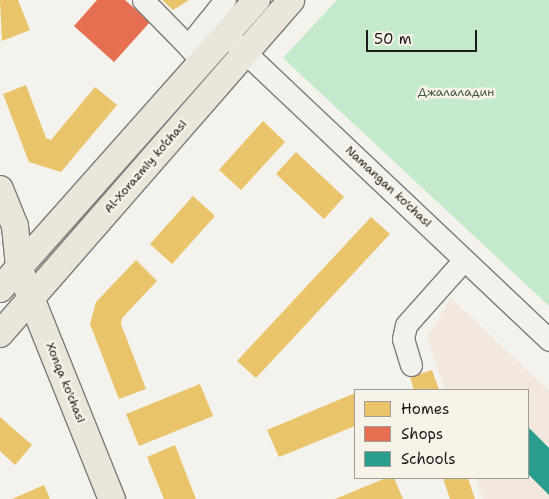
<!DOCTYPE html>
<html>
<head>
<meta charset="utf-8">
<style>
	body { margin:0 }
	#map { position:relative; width:549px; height:499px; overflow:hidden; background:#f4f2ec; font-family:"Shantell Sans",sans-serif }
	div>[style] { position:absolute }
	.built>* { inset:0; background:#f3e8dd }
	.green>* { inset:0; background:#c4eacb }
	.homes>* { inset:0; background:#e9c46a }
	.shops>* { inset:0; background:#e76f51 }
	.schools>* { inset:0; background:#2a9d8f }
	.roads { filter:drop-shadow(1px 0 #7d7c7a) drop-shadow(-1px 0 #7d7c7a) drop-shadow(0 1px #7d7c7a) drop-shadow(0 -1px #7d7c7a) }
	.minor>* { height:21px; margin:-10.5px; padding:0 10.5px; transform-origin:10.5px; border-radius:10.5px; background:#f2f1ed }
	.major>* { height:26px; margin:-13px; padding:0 13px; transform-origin:13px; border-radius:13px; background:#ebe6da }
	span { translate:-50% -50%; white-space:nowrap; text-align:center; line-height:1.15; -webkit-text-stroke:5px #f7f3e8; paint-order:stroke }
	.park-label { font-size:12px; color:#425848 }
	.street-label { font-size:12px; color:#1c1c1c }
	.legend { position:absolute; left:354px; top:389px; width:175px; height:90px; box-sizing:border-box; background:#f7f3e8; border:1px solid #9f9d96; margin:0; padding:6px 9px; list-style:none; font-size:15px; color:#1c1c1c }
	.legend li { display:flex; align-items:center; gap:10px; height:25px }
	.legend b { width:25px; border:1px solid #9f9d96 }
	.scale { position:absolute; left:366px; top:30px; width:111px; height:22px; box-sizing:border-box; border:2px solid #1c1c1c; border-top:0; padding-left:6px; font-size:15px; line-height:18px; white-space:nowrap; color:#1c1c1c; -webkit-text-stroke:4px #f7f3e8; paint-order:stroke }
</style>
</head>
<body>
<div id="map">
	<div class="built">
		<i style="clip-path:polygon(451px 298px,549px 391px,549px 499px,483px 499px,476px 478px,528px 478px,528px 390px,445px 390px,427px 337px)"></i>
	</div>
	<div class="green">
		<i style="clip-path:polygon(337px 0,549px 0,549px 306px,283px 58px)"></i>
	</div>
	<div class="homes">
		<i style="clip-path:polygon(0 0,18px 0,30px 30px,2px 41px)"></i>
		<i style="clip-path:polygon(162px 0,189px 0,173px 10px)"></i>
		<i style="clip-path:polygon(26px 85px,46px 138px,51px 140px,95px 87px,117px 105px,61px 172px,29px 162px,3px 94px)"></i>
		<i style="clip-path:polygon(263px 121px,285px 142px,241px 190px,219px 170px)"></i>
		<i style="clip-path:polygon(296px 152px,344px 197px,324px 219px,276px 174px)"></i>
		<i style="clip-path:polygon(193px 196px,215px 216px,172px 264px,150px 244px)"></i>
		<i style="clip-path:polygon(371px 217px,390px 234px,256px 378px,237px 361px)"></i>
		<i style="clip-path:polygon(136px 260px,157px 281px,122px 318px,121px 324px,146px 389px,119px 399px,90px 324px,96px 302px)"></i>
		<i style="clip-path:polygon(432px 370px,439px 390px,414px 390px,410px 377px)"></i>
		<i style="clip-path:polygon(200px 384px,213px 416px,139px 446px,126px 414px)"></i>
		<i style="clip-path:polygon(355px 393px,355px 426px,279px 457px,267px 430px)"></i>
		<i style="clip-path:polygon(0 417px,32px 445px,15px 465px,0 451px)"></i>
		<i style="clip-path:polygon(175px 445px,196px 499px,164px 499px,147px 457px)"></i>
		<i style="clip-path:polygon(386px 478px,394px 478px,403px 499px,335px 499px)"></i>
		<i style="clip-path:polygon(443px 478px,468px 478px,475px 499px,450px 499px)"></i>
		<i style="clip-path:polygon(44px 485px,50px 499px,12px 499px)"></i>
	</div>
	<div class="shops">
		<i style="clip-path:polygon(97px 0,125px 0,150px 22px,114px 62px,74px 26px)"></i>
	</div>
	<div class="schools">
		<i style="clip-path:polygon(528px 427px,549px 448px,549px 495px,528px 474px)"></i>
	</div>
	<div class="roads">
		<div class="minor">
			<i style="left:143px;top:0;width:64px;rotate:45.6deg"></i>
			<i style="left:234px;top:42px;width:434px;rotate:43.4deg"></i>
			<i style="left:202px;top:62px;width:21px;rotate:-131deg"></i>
			<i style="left:188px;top:46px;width:59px;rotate:-51.2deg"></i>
			<i style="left:411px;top:365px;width:27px;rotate:-107deg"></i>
			<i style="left:403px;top:339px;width:14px;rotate:-78deg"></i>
			<i style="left:406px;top:325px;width:87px;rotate:-48.3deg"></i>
		</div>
		<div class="major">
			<i style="left:0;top:189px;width:40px;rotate:68deg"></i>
			<i style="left:15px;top:226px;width:41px;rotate:84.4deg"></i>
			<i style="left:19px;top:267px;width:33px;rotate:69deg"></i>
			<i style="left:31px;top:298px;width:217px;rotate:68.1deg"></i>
			<i style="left:0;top:289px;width:387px;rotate:-48.4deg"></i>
			<i style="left:0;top:334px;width:443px;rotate:-48.9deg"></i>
		</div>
	</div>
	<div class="park-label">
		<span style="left:456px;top:93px">Джалаладин</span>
	</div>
	<div class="street-label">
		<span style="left:146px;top:167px;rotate:-49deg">Al-Xorazmiy ko’chasi</span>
		<span style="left:388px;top:187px;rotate:43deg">Namangan ko'chasi</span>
		<span style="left:65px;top:383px;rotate:68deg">Xonqa ko'chasi</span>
	</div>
	<ul class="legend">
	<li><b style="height:14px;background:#e9c46a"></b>Homes</li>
	<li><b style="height:14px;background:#e76f51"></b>Shops</li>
	<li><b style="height:14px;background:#2a9d8f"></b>Schools</li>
	</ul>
	<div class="scale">50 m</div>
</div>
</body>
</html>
